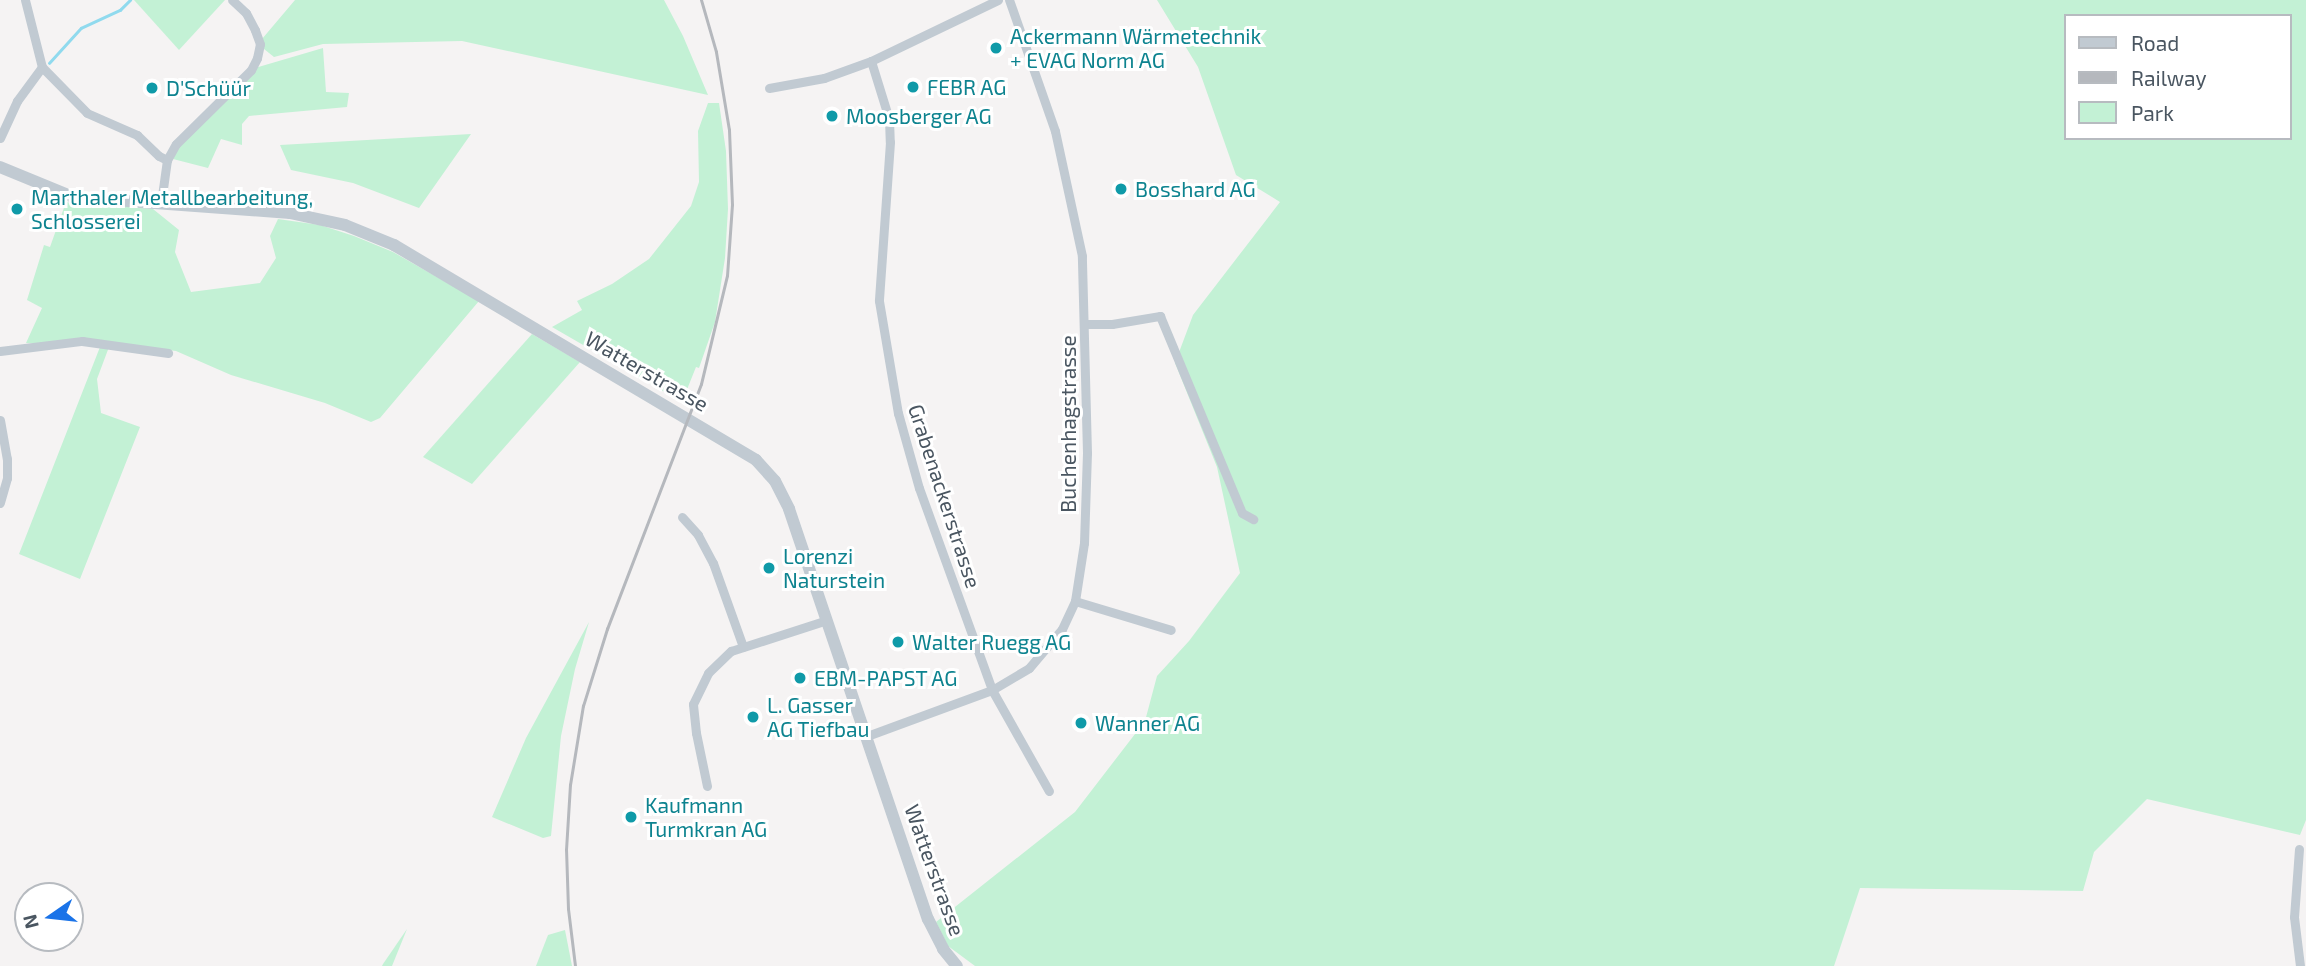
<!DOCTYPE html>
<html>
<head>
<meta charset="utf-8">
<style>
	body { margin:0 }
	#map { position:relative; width:2306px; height:966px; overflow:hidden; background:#f5f3f3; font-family:"Exo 2",sans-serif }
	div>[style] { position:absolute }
	.green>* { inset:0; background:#c3f1d5 }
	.stream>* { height:2.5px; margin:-1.25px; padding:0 1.25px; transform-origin:1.25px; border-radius:1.25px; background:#90daee }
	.minor>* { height:9px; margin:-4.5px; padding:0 4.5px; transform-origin:4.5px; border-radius:4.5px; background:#c1cad2 }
	.tertiary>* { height:12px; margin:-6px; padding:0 6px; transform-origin:6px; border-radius:6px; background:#c1cad2 }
	.rail>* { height:2.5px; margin:-1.25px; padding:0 1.25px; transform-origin:1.25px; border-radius:1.25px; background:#b5b8bd }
	.dots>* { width:19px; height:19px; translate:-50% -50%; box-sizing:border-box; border:4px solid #fff; border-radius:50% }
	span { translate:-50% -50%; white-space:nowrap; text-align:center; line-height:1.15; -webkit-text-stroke:6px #fff; paint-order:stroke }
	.culture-label { font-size:21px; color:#0d838f }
	.left { translate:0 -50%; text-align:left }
	.street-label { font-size:21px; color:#4a5661 }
	.legend { position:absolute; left:2064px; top:14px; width:228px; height:126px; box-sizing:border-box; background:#fff; border:2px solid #b7bbc0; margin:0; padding:9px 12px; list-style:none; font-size:21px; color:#4a5661 }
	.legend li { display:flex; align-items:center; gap:14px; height:35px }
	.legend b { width:35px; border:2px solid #b7bbc0 }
	.north { position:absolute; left:14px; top:882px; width:70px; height:70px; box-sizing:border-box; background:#fff; border:2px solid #b7bbc0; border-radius:50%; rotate:256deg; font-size:19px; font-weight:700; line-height:28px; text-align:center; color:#4a5661 }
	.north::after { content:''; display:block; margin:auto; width:24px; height:32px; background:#1a73e8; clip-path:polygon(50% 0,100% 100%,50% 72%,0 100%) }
</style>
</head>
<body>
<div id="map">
	<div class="green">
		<i style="clip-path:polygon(134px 0,225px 0,179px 50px)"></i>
		<i style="clip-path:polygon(295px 0,664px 0,683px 36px,708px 95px,462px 41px,323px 44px,274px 57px,264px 49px,262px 39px)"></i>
		<i style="clip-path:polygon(evenodd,1157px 0,2306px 0,2306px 820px,2300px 835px,2147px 799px,2094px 852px,2083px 891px,1860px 888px,1834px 966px,975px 966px,948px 946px,936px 922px,1075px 812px,1145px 721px,1157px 676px,1189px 641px,1240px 573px,1217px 467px,1175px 363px,1193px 315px,1280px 202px,1236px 175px,1198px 67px,1157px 0,2066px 16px,2290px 16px,2290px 138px,2066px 138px,2066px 16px)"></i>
		<i style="clip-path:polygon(323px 48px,326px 92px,349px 93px,347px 107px,249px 116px,242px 124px,242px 145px,221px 139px,208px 168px,173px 159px,179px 145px,250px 77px,255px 68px)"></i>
		<i style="clip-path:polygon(708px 103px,719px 103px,726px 151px,728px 209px,725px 258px,715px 322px,699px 368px,696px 367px,682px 402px,552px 327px,582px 310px,577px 301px,612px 284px,649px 259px,691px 206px,699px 182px,698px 131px)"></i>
		<i style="clip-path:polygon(471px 134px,419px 208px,353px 183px,291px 170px,280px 145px)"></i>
		<i style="clip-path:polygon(66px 202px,153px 209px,179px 230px,175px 252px,191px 292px,260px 283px,276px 258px,270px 236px,278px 219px,320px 225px,354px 236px,393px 252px,479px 301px,380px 418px,371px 422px,325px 403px,231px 375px,176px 351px,87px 339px,46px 344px,26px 343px,42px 308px,27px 300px,44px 245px,50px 247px)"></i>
		<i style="clip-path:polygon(532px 334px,580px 362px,472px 484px,423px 457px)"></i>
		<i style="clip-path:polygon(100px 347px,109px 347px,97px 379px,101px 413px,140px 427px,80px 579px,19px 554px)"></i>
		<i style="clip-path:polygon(589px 622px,575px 669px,561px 736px,551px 836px,543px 838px,492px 817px,526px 738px)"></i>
		<i style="clip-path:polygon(407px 929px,392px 966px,382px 966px,383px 964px)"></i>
		<i style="clip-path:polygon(565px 930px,572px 966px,536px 966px,548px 935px)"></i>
	</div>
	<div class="stream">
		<i style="left:49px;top:63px;width:47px;rotate:-47.6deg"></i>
		<i style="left:81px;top:28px;width:43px;rotate:-24.8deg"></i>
		<i style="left:120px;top:10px;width:14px;rotate:-45deg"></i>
	</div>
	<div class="minor">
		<i style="left:25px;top:0;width:69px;rotate:75.8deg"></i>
		<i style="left:42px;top:67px;width:64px;rotate:45.6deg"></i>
		<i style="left:87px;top:113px;width:55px;rotate:23.7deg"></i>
		<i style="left:137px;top:135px;width:30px;rotate:44deg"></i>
		<i style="left:159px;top:156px;width:9px;rotate:27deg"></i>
		<i style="left:871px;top:61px;width:61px;rotate:72.8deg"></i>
		<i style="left:889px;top:119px;width:23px;rotate:88deg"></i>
		<i style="left:890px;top:142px;width:159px;rotate:94deg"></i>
		<i style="left:879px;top:301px;width:114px;rotate:80.4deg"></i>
		<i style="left:898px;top:413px;width:78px;rotate:74.4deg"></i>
		<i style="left:919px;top:488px;width:215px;rotate:70.1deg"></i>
		<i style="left:992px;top:690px;width:116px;rotate:60.6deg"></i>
		<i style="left:769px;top:88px;width:56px;rotate:-10.3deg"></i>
		<i style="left:824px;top:78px;width:50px;rotate:-19.9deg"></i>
		<i style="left:871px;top:61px;width:141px;rotate:-25.7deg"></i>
		<i style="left:0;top:138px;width:41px;rotate:-65.3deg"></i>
		<i style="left:17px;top:101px;width:42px;rotate:-53.7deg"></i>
		<i style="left:161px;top:203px;width:43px;rotate:-82.1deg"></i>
		<i style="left:167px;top:160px;width:18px;rotate:-61deg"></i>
		<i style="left:176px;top:144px;width:105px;rotate:-44.6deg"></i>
		<i style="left:251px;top:70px;width:13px;rotate:-63deg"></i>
		<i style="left:257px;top:58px;width:14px;rotate:-78deg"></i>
		<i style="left:260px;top:44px;width:15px;rotate:-110deg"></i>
		<i style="left:255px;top:30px;width:19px;rotate:-118deg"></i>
		<i style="left:246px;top:13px;width:19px;rotate:-137deg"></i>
		<i style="left:1086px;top:324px;width:26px"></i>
		<i style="left:1112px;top:324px;width:49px;rotate:-9.5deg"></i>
		<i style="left:1160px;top:316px;width:213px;rotate:67.4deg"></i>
		<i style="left:1242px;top:513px;width:13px;rotate:29deg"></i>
		<i style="left:0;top:351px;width:83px;rotate:-7deg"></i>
		<i style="left:82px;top:341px;width:87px;rotate:7.9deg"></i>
		<i style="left:0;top:420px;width:40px;rotate:80deg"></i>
		<i style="left:7px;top:459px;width:19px;rotate:90deg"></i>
		<i style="left:7px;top:478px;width:26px;rotate:106deg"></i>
		<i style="left:682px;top:517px;width:24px;rotate:48deg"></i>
		<i style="left:698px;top:535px;width:32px;rotate:62deg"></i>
		<i style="left:713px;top:563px;width:89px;rotate:70.3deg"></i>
		<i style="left:1075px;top:601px;width:100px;rotate:16.8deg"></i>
		<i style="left:867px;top:736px;width:133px;rotate:-20.2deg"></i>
		<i style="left:992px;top:690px;width:43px;rotate:-30.7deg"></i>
		<i style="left:1029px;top:668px;width:51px;rotate:-49.8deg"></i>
		<i style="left:1062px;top:629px;width:31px;rotate:-65deg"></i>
		<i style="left:1075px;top:601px;width:59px;rotate:-81.2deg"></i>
		<i style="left:1084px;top:543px;width:90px;rotate:-88.1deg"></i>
		<i style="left:1087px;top:453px;width:197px;rotate:-91.5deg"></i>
		<i style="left:1082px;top:256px;width:128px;rotate:-102.2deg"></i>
		<i style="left:1055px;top:131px;width:139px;rotate:-109.3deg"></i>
		<i style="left:707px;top:786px;width:54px;rotate:-101.7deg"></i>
		<i style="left:696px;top:733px;width:29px;rotate:-96deg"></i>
		<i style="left:693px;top:704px;width:34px;rotate:-64deg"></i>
		<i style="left:708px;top:673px;width:32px;rotate:-44deg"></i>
		<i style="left:731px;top:651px;width:101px;rotate:-17.9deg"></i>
		<i style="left:2299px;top:849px;width:68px;rotate:94.2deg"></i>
		<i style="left:2294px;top:917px;width:49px;rotate:83deg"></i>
	</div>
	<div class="tertiary">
		<i style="left:0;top:167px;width:79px;rotate:22.3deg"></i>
		<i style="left:73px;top:197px;width:218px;rotate:4.2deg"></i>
		<i style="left:290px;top:213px;width:56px;rotate:12.3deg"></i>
		<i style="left:345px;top:225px;width:53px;rotate:22.2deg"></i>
		<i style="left:394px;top:245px;width:421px;rotate:30.7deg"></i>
		<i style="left:756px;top:460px;width:28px;rotate:48deg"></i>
		<i style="left:775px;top:481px;width:31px;rotate:63deg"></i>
		<i style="left:789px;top:509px;width:433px;rotate:71.3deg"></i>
		<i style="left:928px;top:919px;width:34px;rotate:63deg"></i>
		<i style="left:943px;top:949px;width:22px;rotate:51deg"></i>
	</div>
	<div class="rail">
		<i style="left:575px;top:966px;width:57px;rotate:-97deg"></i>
		<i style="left:568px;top:909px;width:59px;rotate:-91.9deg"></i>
		<i style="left:566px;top:850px;width:65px;rotate:-86.5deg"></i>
		<i style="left:570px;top:785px;width:80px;rotate:-80.7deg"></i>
		<i style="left:583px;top:706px;width:81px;rotate:-72.7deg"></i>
		<i style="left:607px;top:629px;width:262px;rotate:-69deg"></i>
		<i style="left:701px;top:384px;width:111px;rotate:-76.5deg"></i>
		<i style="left:727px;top:276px;width:71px;rotate:-86deg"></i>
		<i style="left:732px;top:205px;width:75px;rotate:-92.3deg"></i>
		<i style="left:729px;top:130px;width:79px;rotate:-99.5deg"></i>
		<i style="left:716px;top:52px;width:54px;rotate:-106.1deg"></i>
	</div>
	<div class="dots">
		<i style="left:996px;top:48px;background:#0f9aa8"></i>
		<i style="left:913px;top:87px;background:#0f9aa8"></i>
		<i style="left:152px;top:88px;background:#0f9aa8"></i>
		<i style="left:832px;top:116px;background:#0f9aa8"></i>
		<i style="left:1121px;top:189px;background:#0f9aa8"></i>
		<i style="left:17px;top:209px;background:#0f9aa8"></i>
		<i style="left:769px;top:568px;background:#0f9aa8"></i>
		<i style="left:898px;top:642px;background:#0f9aa8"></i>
		<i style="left:800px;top:678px;background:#0f9aa8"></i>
		<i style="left:753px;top:717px;background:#0f9aa8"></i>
		<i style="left:1081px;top:723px;background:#0f9aa8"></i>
		<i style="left:631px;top:817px;background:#0f9aa8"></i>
	</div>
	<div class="culture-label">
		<span class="left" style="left:1010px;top:48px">Ackermann Wärmetechnik<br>+ EVAG Norm AG</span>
		<span class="left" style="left:927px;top:87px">FEBR AG</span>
		<span class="left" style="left:166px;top:88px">D'Schüür</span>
		<span class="left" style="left:846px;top:116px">Moosberger AG</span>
		<span class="left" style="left:1135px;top:189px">Bosshard AG</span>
		<span class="left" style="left:31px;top:209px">Marthaler Metallbearbeitung,<br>Schlosserei</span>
		<span class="left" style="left:783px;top:568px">Lorenzi<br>Naturstein</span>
		<span class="left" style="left:912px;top:642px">Walter Ruegg AG</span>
		<span class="left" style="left:814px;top:678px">EBM-PAPST AG</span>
		<span class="left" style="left:767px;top:717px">L. Gasser<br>AG Tiefbau</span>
		<span class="left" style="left:1095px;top:723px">Wanner AG</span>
		<span class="left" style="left:645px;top:817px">Kaufmann<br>Turmkran AG</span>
	</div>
	<div class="street-label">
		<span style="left:647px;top:371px;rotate:30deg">Watterstrasse</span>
		<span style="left:1068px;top:424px;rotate:-90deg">Buchenhagstrasse</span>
		<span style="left:945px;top:496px;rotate:72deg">Grabenackerstrasse</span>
		<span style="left:935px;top:870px;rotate:70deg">Watterstrasse</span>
	</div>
	<ul class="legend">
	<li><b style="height:9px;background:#c1cad2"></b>Road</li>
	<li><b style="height:9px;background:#b5b8bd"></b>Railway</li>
	<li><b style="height:19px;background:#c3f1d5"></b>Park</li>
	</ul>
	<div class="north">N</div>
</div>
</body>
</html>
